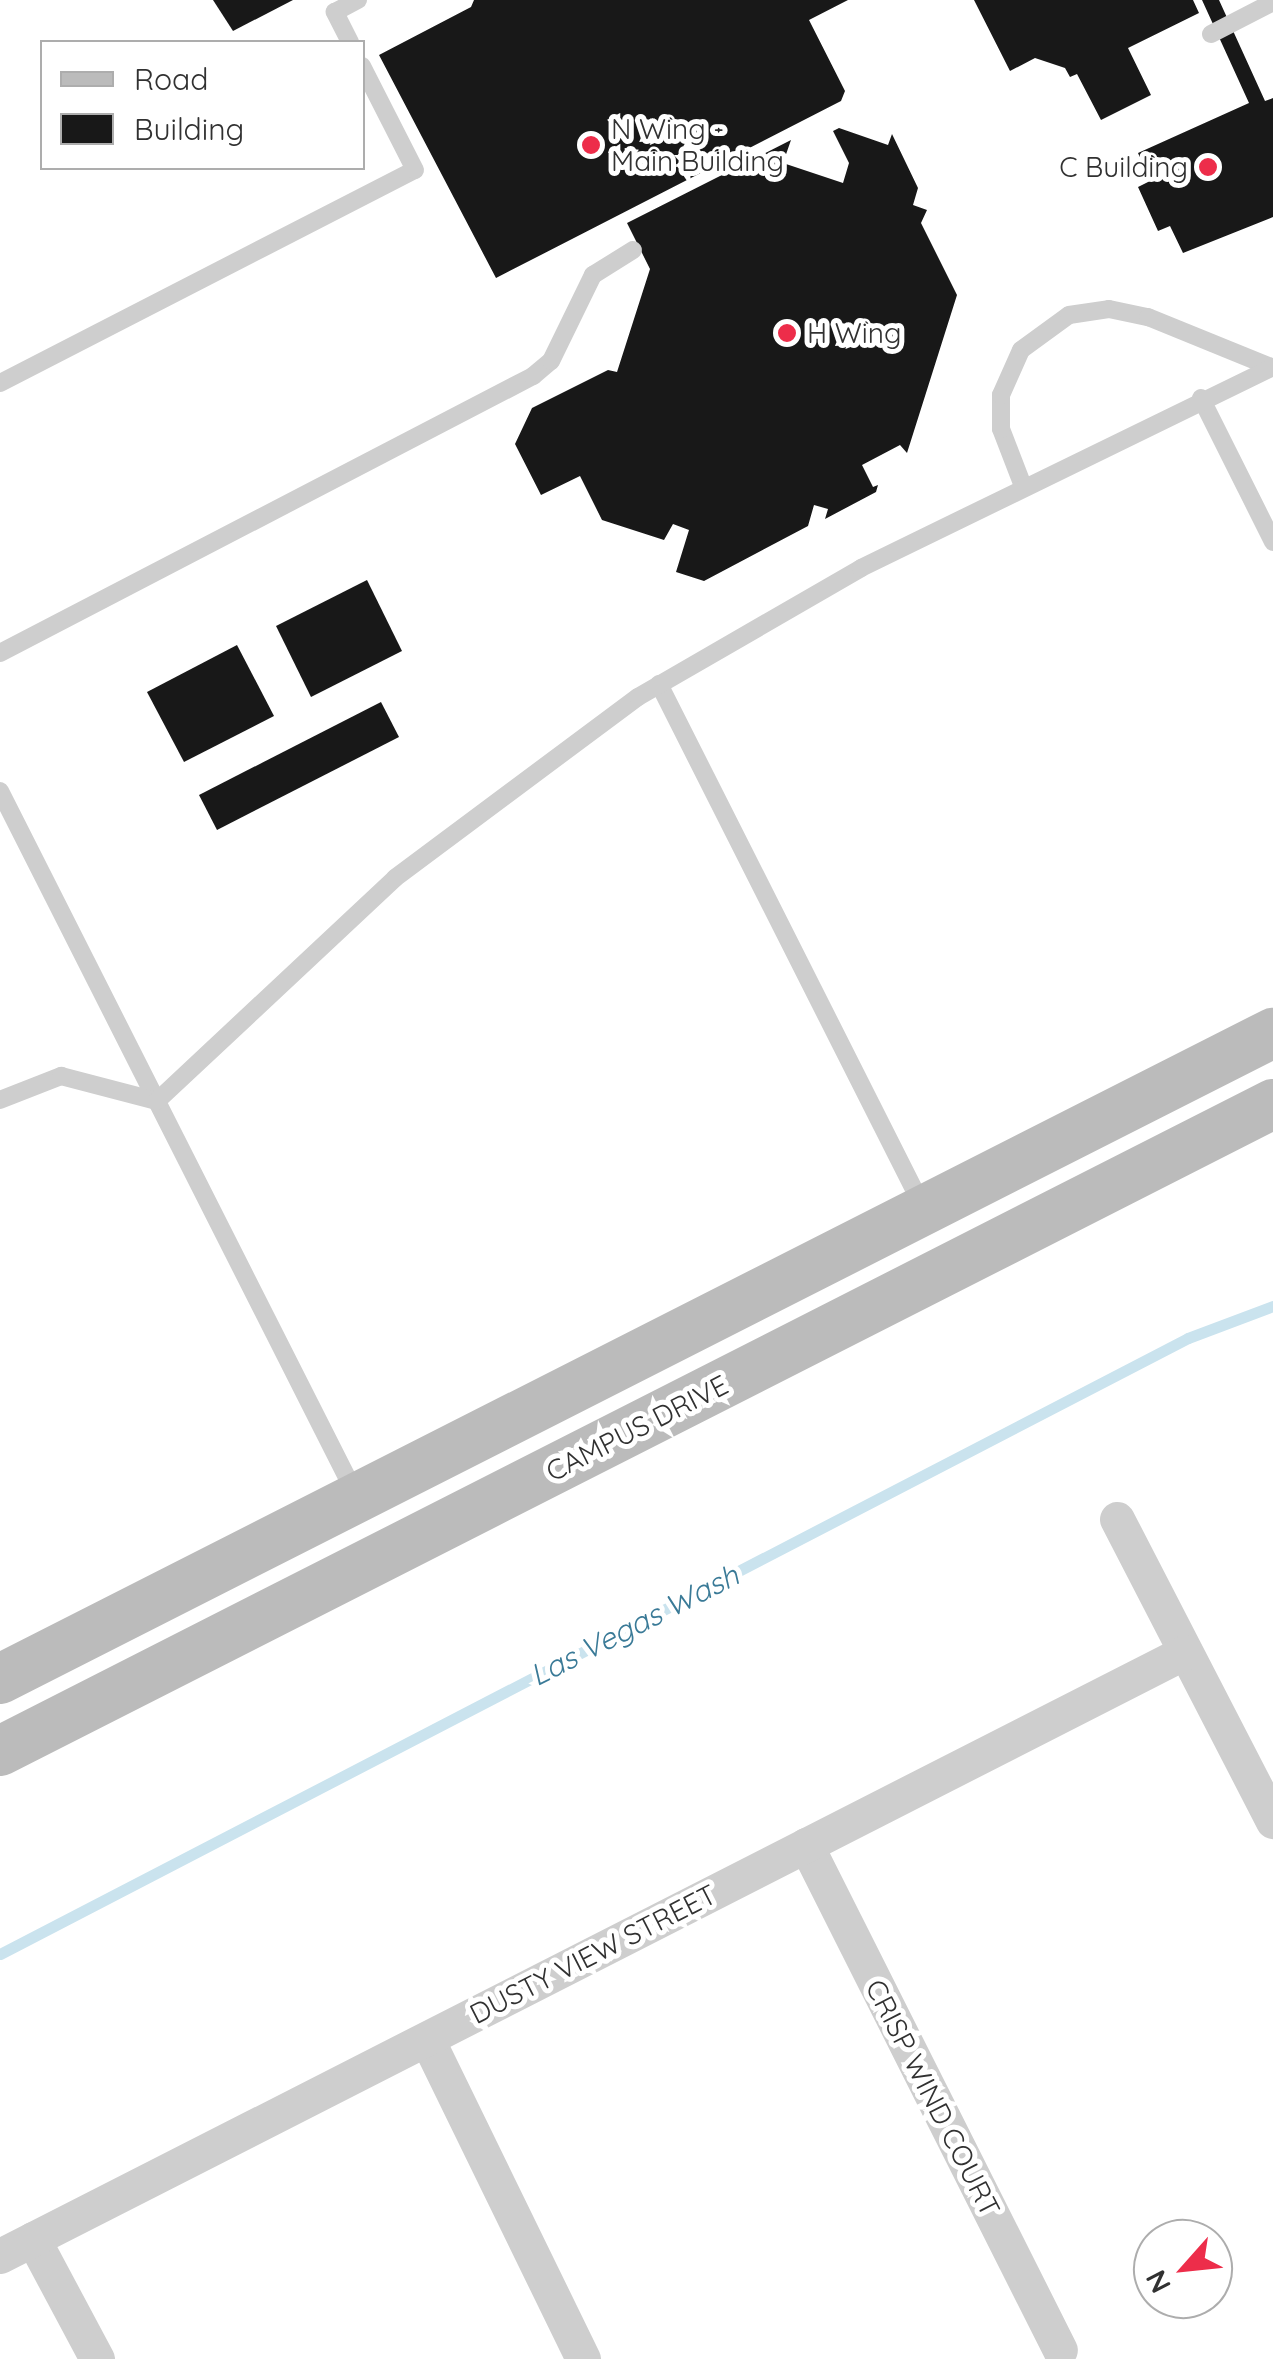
<!DOCTYPE html>
<html>
<head>
<meta charset="utf-8">
<style>
	body { margin:0 }
	#map { position:relative; width:1273px; height:2359px; overflow:hidden; background:#fff; font-family:Quicksand,sans-serif }
	div>[style] { position:absolute }
	.stream>* { height:11px; margin:-5.5px; padding:0 5.5px; transform-origin:5.5px; border-radius:5.5px; background:#cae3ee }
	.building>* { inset:0; background:#181818 }
	.lane>* { height:18px; margin:-9px; padding:0 9px; transform-origin:9px; border-radius:9px; background:#cecece }
	.street>* { height:35px; margin:-17.5px; padding:0 17.5px; transform-origin:17.5px; border-radius:17.5px; background:#cecece }
	.secondary>* { height:50px; margin:-25px; padding:0 25px; transform-origin:25px; border-radius:25px; background:#bbb }
	.dots>* { width:28px; height:28px; translate:-50% -50%; box-sizing:border-box; border:5px solid #fff; border-radius:50% }
	span { translate:-50% -50%; white-space:nowrap; text-align:center; line-height:1.15; -webkit-text-stroke:10px #fff; paint-order:stroke }
	.poi-label { font-size:28px; color:#313131 }
	.left { translate:0 -50%; text-align:left }
	.right { translate:-100% -50%; text-align:right }
	.street-label { font-size:28px; color:#313131 }
	.water-label { font-size:30px; color:#3a7a97; font-style:italic }
	.legend { position:absolute; left:40px; top:40px; width:325px; height:130px; box-sizing:border-box; background:#fff; border:2px solid #adadad; margin:0; padding:12px 18px; list-style:none; font-size:30px; color:#313131 }
	.legend li { display:flex; align-items:center; gap:20px; height:50px }
	.legend b { width:50px; border:2px solid #adadad }
	.north { position:absolute; left:1133px; top:2219px; width:100px; height:100px; box-sizing:border-box; background:#fff; border:2px solid #adadad; border-radius:50%; rotate:243deg; font-size:28px; font-weight:700; line-height:40px; text-align:center; color:#313131 }
	.north::after { content:''; display:block; margin:auto; width:35px; height:45px; background:#ed2d4a; clip-path:polygon(50% 0,100% 100%,50% 72%,0 100%) }
</style>
</head>
<body>
<div id="map">
	<div class="stream">
		<i style="left:0;top:1954px;width:1338px;rotate:-27.41deg"></i>
		<i style="left:1188px;top:1338px;width:91px;rotate:-20.6deg"></i>
	</div>
	<div class="building">
		<i style="clip-path:polygon(213px 0,293px 0,233px 31px)"></i>
		<i style="clip-path:polygon(474px 0,848px 0,809px 20px,845px 91px,841px 101px,496px 278px,379px 55px,471px 7px)"></i>
		<i style="clip-path:polygon(974px 0,1193px 0,1199px 13px,1128px 48px,1151px 95px,1101px 120px,1077px 74px,1070px 77px,1065px 68px,1035px 58px,1010px 71px)"></i>
		<i style="clip-path:polygon(1202px 0,1219px 0,1265px 101px,1273px 98px,1273px 217px,1183px 253px,1170px 226px,1158px 231px,1138px 187px,1150px 181px,1138px 153px,1249px 103px)"></i>
		<i style="clip-path:polygon(839px 128px,888px 145px,892px 134px,918px 188px,913px 205px,927px 210px,921px 223px,957px 295px,907px 453px,900px 445px,862px 465px,873px 487px,878px 485px,876px 492px,825px 519px,828px 509px,814px 505px,808px 526px,704px 581px,676px 572px,689px 530px,673px 524px,664px 540px,602px 520px,580px 476px,541px 495px,515px 444px,532px 408px,608px 370px,617px 372px,650px 269px,627px 223px,791px 140px,783px 163px,843px 183px,849px 163px,833px 131px)"></i>
		<i style="clip-path:polygon(367px 580px,402px 651px,311px 697px,276px 626px)"></i>
		<i style="clip-path:polygon(237px 645px,274px 716px,184px 762px,147px 692px)"></i>
		<i style="clip-path:polygon(381px 702px,399px 737px,217px 830px,199px 795px)"></i>
	</div>
	<div class="lane">
		<i style="left:1211px;top:34px;width:70px;rotate:-27.3deg"></i>
		<i style="left:350px;top:42px;width:34px;rotate:-117deg"></i>
		<i style="left:335px;top:12px;width:26px;rotate:-28deg"></i>
		<i style="left:0;top:383px;width:466px;rotate:-27.2deg"></i>
		<i style="left:415px;top:170px;width:117px;rotate:-117deg"></i>
		<i style="left:1201px;top:398px;width:161px;rotate:63.4deg"></i>
		<i style="left:1023px;top:486px;width:61px;rotate:-111.1deg"></i>
		<i style="left:1001px;top:429px;width:34px;rotate:-90deg"></i>
		<i style="left:1001px;top:395px;width:49px;rotate:-66deg"></i>
		<i style="left:1021px;top:350px;width:59px;rotate:-36.1deg"></i>
		<i style="left:1069px;top:315px;width:40px;rotate:-8.5deg"></i>
		<i style="left:1109px;top:309px;width:40px;rotate:12deg"></i>
		<i style="left:1148px;top:317px;width:133px;rotate:22.1deg"></i>
		<i style="left:0;top:653px;width:601px;rotate:-27.46deg"></i>
		<i style="left:533px;top:376px;width:23px;rotate:-40deg"></i>
		<i style="left:551px;top:361px;width:96px;rotate:-64deg"></i>
		<i style="left:593px;top:275px;width:47px;rotate:-32deg"></i>
		<i style="left:659px;top:684px;width:588px;rotate:63.22deg"></i>
		<i style="left:0;top:791px;width:791px;rotate:63.18deg"></i>
		<i style="left:0;top:1100px;width:66px;rotate:-21.5deg"></i>
		<i style="left:61px;top:1076px;width:99px;rotate:14.6deg"></i>
		<i style="left:157px;top:1101px;width:326px;rotate:-43.1deg"></i>
		<i style="left:395px;top:878px;width:303px;rotate:-36.7deg"></i>
		<i style="left:638px;top:697px;width:258px;rotate:-30deg"></i>
		<i style="left:861px;top:568px;width:458px;rotate:-26deg"></i>
	</div>
	<div class="street">
		<i style="left:1117px;top:1519px;width:340px;rotate:62.7deg"></i>
		<i style="left:806px;top:1845px;width:565px;rotate:63.3deg"></i>
		<i style="left:427px;top:2039px;width:356px;rotate:64deg"></i>
		<i style="left:33px;top:2239px;width:136px;rotate:61.9deg"></i>
		<i style="left:0;top:2256px;width:1330px;rotate:-27.01deg"></i>
	</div>
	<div class="secondary">
		<i style="left:0;top:1679px;width:1428px;rotate:-26.91deg"></i>
		<i style="left:0;top:1751px;width:1428px;rotate:-26.94deg"></i>
	</div>
	<div class="dots">
		<i style="left:591px;top:145px;background:#ed2d4a"></i>
		<i style="left:1208px;top:167px;background:#ed2d4a"></i>
		<i style="left:787px;top:333px;background:#ed2d4a"></i>
	</div>
	<div class="poi-label">
		<span class="left" style="left:611px;top:145px">N Wing -<br>Main Building</span>
		<span class="right" style="left:1188px;top:167px">C Building</span>
		<span class="left" style="left:807px;top:333px">H Wing</span>
	</div>
	<div class="street-label">
		<span style="left:637px;top:1428px;rotate:-27deg">CAMPUS DRIVE</span>
		<span style="left:593px;top:1954px;rotate:-27deg">DUSTY VIEW STREET</span>
		<span style="left:933px;top:2098px;rotate:63deg">CRISP WIND COURT</span>
	</div>
	<div class="water-label">
		<span style="left:634px;top:1625px;rotate:-27deg">Las Vegas Wash</span>
	</div>
	<ul class="legend">
	<li><b style="height:12px;background:#bbb"></b>Road</li>
	<li><b style="height:28px;background:#181818"></b>Building</li>
	</ul>
	<div class="north">N</div>
</div>
</body>
</html>
